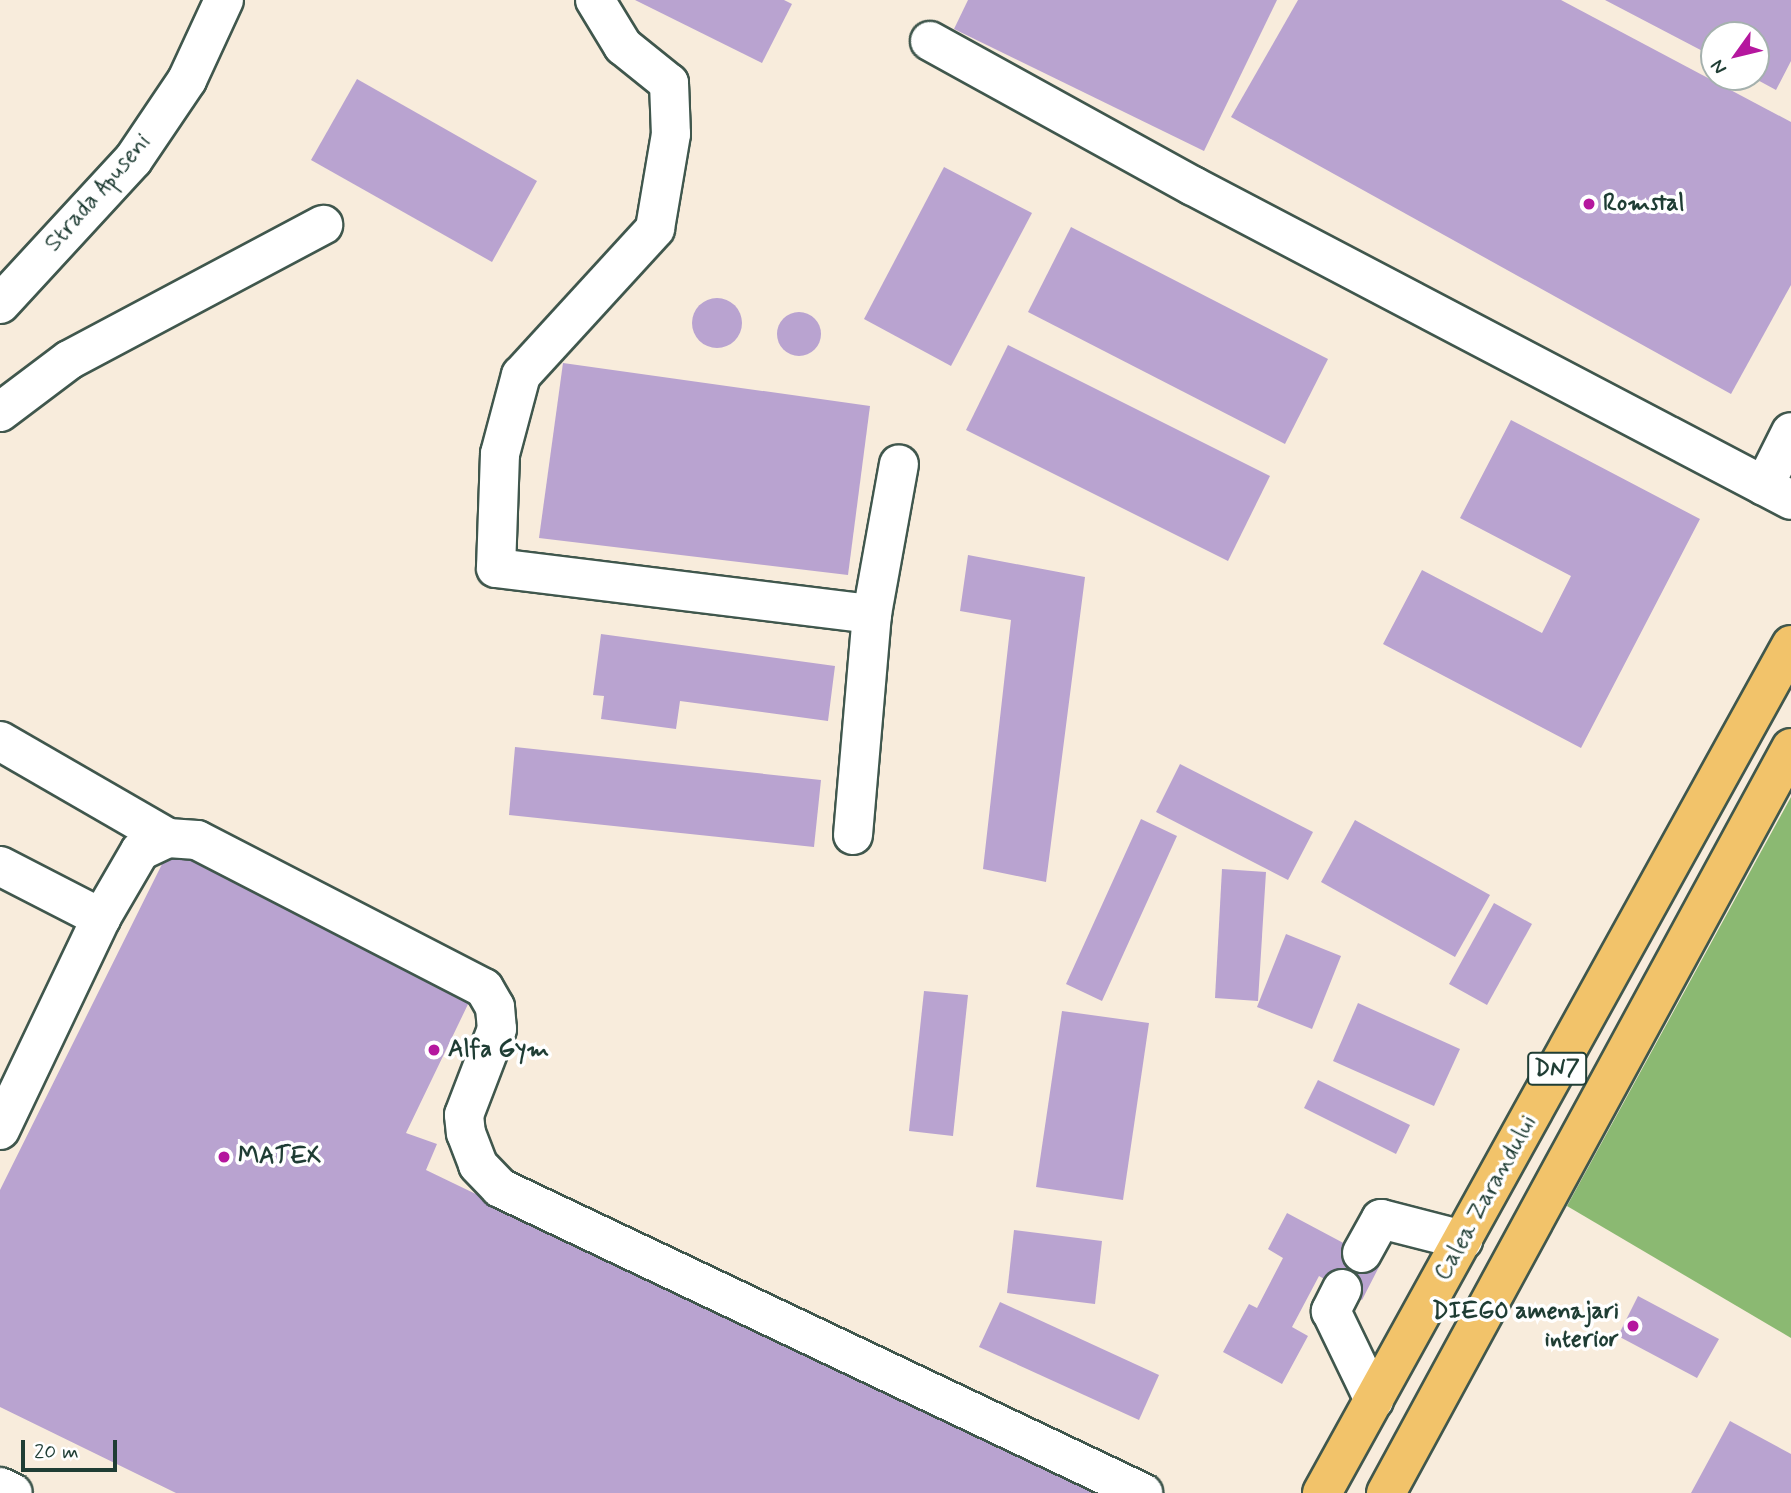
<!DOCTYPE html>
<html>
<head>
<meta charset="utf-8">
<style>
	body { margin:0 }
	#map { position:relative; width:1791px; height:1493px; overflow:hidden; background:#f8ecdc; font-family:Mynerve,sans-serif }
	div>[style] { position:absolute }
	.forest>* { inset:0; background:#8bb972 }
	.building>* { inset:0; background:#b9a3d0 }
	.round { border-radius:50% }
	.roads { filter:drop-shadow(2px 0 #40574d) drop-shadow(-2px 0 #40574d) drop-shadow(0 2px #40574d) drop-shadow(0 -2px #40574d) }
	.minor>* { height:38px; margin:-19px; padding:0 19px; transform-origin:19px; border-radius:19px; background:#fff }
	.major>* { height:38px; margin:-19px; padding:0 19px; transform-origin:19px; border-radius:19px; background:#f2c36a }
	.dots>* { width:19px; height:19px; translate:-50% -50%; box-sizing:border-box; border:4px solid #fff; border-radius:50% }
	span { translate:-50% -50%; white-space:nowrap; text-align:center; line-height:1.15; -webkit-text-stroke:7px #fff; paint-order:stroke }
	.shield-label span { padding:2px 5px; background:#fff; border:2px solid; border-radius:5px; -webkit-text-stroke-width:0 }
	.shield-label { font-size:23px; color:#1f3d34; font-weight:700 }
	.street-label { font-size:24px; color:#1f3d34 }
	.poi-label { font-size:24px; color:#1f3d34; font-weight:700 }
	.left { translate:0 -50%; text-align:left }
	.right { translate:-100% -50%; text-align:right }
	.north { position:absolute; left:1700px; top:21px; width:70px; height:70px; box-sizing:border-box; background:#fff; border:2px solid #a5b1ae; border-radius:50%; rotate:236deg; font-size:19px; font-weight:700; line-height:28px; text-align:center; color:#1f3d34 }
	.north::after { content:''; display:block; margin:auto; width:24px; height:32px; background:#b5179e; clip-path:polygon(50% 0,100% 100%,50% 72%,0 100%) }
	.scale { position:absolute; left:21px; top:1440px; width:96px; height:32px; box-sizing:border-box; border:4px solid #1f3d34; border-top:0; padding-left:9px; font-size:21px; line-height:24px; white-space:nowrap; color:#1f3d34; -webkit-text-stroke:5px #fff; paint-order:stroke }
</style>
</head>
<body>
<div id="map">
	<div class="forest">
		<i style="clip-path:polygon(1791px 797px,1791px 1338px,1567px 1206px)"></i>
	</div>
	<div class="building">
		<i style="clip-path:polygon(635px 0,784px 0,792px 4px,762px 63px)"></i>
		<i style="clip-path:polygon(968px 0,1277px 0,1204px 151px,954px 29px)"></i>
		<i style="clip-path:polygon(1298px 0,1561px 0,1791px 122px,1791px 285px,1731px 394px,1231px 117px)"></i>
		<i style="clip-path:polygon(1605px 0,1791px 0,1791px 61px,1776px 90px,1752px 77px,1756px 77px,1756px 35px,1714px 35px,1714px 57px)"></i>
		<i style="clip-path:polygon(357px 79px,537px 181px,492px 262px,311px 160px)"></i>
		<i style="clip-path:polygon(944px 167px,1032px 213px,951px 366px,864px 319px)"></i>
		<i style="clip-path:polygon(1071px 227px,1328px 359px,1285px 444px,1028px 312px)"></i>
		<i class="round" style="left:692px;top:298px;width:50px;height:50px"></i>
		<i class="round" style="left:777px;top:312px;width:44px;height:44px"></i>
		<i style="clip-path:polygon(1008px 345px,1270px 476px,1228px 561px,966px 430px)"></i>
		<i style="clip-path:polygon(563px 363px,870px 406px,848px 575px,539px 538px)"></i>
		<i style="clip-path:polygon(1511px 420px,1700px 519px,1581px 748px,1383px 644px,1422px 570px,1542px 633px,1571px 576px,1460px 518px)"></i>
		<i style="clip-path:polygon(968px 555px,1085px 577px,1046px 882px,983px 869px,1011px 620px,960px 611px)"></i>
		<i style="clip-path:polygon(601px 634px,835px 666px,828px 721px,680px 701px,676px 729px,601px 719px,604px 696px,593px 695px)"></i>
		<i style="clip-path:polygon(515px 747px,821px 780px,814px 847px,509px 815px)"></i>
		<i style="clip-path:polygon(1180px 764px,1313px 832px,1288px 880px,1156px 812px)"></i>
		<i style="clip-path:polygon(1141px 819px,1177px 836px,1102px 1001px,1066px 984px)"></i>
		<i style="clip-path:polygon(1355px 820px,1490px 895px,1455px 957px,1321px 882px)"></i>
		<i style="clip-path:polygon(171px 846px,471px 998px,406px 1133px,437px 1144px,426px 1170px,1094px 1493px,176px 1493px,0 1407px,0 1190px)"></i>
		<i style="clip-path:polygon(1222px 869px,1266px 872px,1258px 1001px,1215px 998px)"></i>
		<i style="clip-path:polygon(1494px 903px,1532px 924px,1487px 1005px,1449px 984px)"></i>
		<i style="clip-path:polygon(1286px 934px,1341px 956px,1312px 1029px,1257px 1007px)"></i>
		<i style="clip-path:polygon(924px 991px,968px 995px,953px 1136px,909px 1131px)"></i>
		<i style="clip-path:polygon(1358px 1003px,1460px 1049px,1434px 1106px,1333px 1061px)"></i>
		<i style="clip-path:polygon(1062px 1011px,1149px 1023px,1123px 1200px,1036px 1187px)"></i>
		<i style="clip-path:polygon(1318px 1080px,1410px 1125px,1396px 1154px,1304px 1108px)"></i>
		<i style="clip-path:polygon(1287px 1213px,1381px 1263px,1362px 1300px,1319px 1276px,1292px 1327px,1308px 1336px,1282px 1384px,1223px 1352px,1249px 1304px,1257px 1308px,1283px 1258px,1268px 1249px)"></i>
		<i style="clip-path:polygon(1014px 1230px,1102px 1241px,1095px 1304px,1007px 1293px)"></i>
		<i style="clip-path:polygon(1638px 1296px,1719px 1339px,1697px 1378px,1618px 1336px)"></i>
		<i style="clip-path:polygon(1000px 1302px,1159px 1375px,1139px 1420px,979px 1347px)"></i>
		<i style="clip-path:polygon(1730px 1421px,1791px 1454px,1791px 1493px,1691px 1493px)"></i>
	</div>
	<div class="roads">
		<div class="minor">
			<i style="left:595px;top:0;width:54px;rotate:58.7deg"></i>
			<i style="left:623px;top:46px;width:59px;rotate:38.8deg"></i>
			<i style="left:669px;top:83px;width:51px;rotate:87.8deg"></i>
			<i style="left:671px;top:134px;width:96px;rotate:99.6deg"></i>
			<i style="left:655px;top:229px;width:198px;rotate:132.5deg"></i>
			<i style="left:521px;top:375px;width:82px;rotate:104.9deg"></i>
			<i style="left:500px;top:454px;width:114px;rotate:92deg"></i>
			<i style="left:496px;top:568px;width:379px;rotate:7deg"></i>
			<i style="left:930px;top:41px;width:300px;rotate:28.9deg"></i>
			<i style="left:1193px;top:186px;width:675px;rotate:27.7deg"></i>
			<i style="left:0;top:304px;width:196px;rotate:-47.3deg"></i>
			<i style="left:133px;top:160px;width:97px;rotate:-56deg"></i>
			<i style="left:187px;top:80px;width:88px;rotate:-65.2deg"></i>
			<i style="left:0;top:412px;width:86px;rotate:-37deg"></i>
			<i style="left:69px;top:360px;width:288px;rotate:-28deg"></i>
			<i style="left:1764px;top:486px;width:60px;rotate:-63.4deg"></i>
			<i style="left:0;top:741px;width:194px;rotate:30deg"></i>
			<i style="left:853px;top:835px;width:222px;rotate:-85.1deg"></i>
			<i style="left:872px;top:614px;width:152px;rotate:-79.8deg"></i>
			<i style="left:0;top:866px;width:114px;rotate:27.2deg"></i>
			<i style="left:0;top:1130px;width:235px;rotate:-64.5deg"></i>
			<i style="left:101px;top:918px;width:78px;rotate:-59.8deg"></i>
			<i style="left:140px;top:851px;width:31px;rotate:-25deg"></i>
			<i style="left:168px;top:838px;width:29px;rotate:4deg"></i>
			<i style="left:197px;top:840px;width:323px;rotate:27.3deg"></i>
			<i style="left:484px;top:988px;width:22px;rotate:60deg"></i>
			<i style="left:495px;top:1007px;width:22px;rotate:85deg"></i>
			<i style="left:497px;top:1029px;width:92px;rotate:111deg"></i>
			<i style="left:464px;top:1115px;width:18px;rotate:84deg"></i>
			<i style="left:466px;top:1133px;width:34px;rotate:69deg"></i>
			<i style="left:478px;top:1165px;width:32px;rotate:46deg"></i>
			<i style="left:500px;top:1188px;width:712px;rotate:25.38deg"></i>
			<i style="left:1362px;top:1253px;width:39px;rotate:-61deg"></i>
			<i style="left:1381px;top:1219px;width:85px;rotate:14.4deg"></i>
			<i style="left:1342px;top:1289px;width:25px;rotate:117deg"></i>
			<i style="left:1331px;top:1311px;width:99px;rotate:64.2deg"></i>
			<i style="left:0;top:1487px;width:14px;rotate:25deg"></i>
		</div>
		<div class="major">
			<i style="left:1322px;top:1493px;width:969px;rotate:-61.05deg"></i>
			<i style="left:1386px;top:1493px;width:848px;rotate:-61.47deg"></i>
		</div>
	</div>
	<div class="dots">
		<i style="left:1589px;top:204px;background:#b5179e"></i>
		<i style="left:434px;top:1050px;background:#b5179e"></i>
		<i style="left:224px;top:1157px;background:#b5179e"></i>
		<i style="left:1633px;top:1326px;background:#b5179e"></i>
	</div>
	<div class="shield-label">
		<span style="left:1557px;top:1069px">DN7</span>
	</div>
	<div class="street-label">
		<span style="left:98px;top:193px;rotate:-49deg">Strada Apuseni</span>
		<span style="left:1486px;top:1198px;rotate:-61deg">Calea Zarandului</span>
	</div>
	<div class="poi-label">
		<span class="left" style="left:1603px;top:204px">Romstal</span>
		<span class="left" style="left:448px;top:1050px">Alfa Gym</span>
		<span class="left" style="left:238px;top:1157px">MATEX</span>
		<span class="right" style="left:1619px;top:1326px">DIEGO amenajari<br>interior</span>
	</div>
	<div class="north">N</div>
	<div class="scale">20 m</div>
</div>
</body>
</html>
